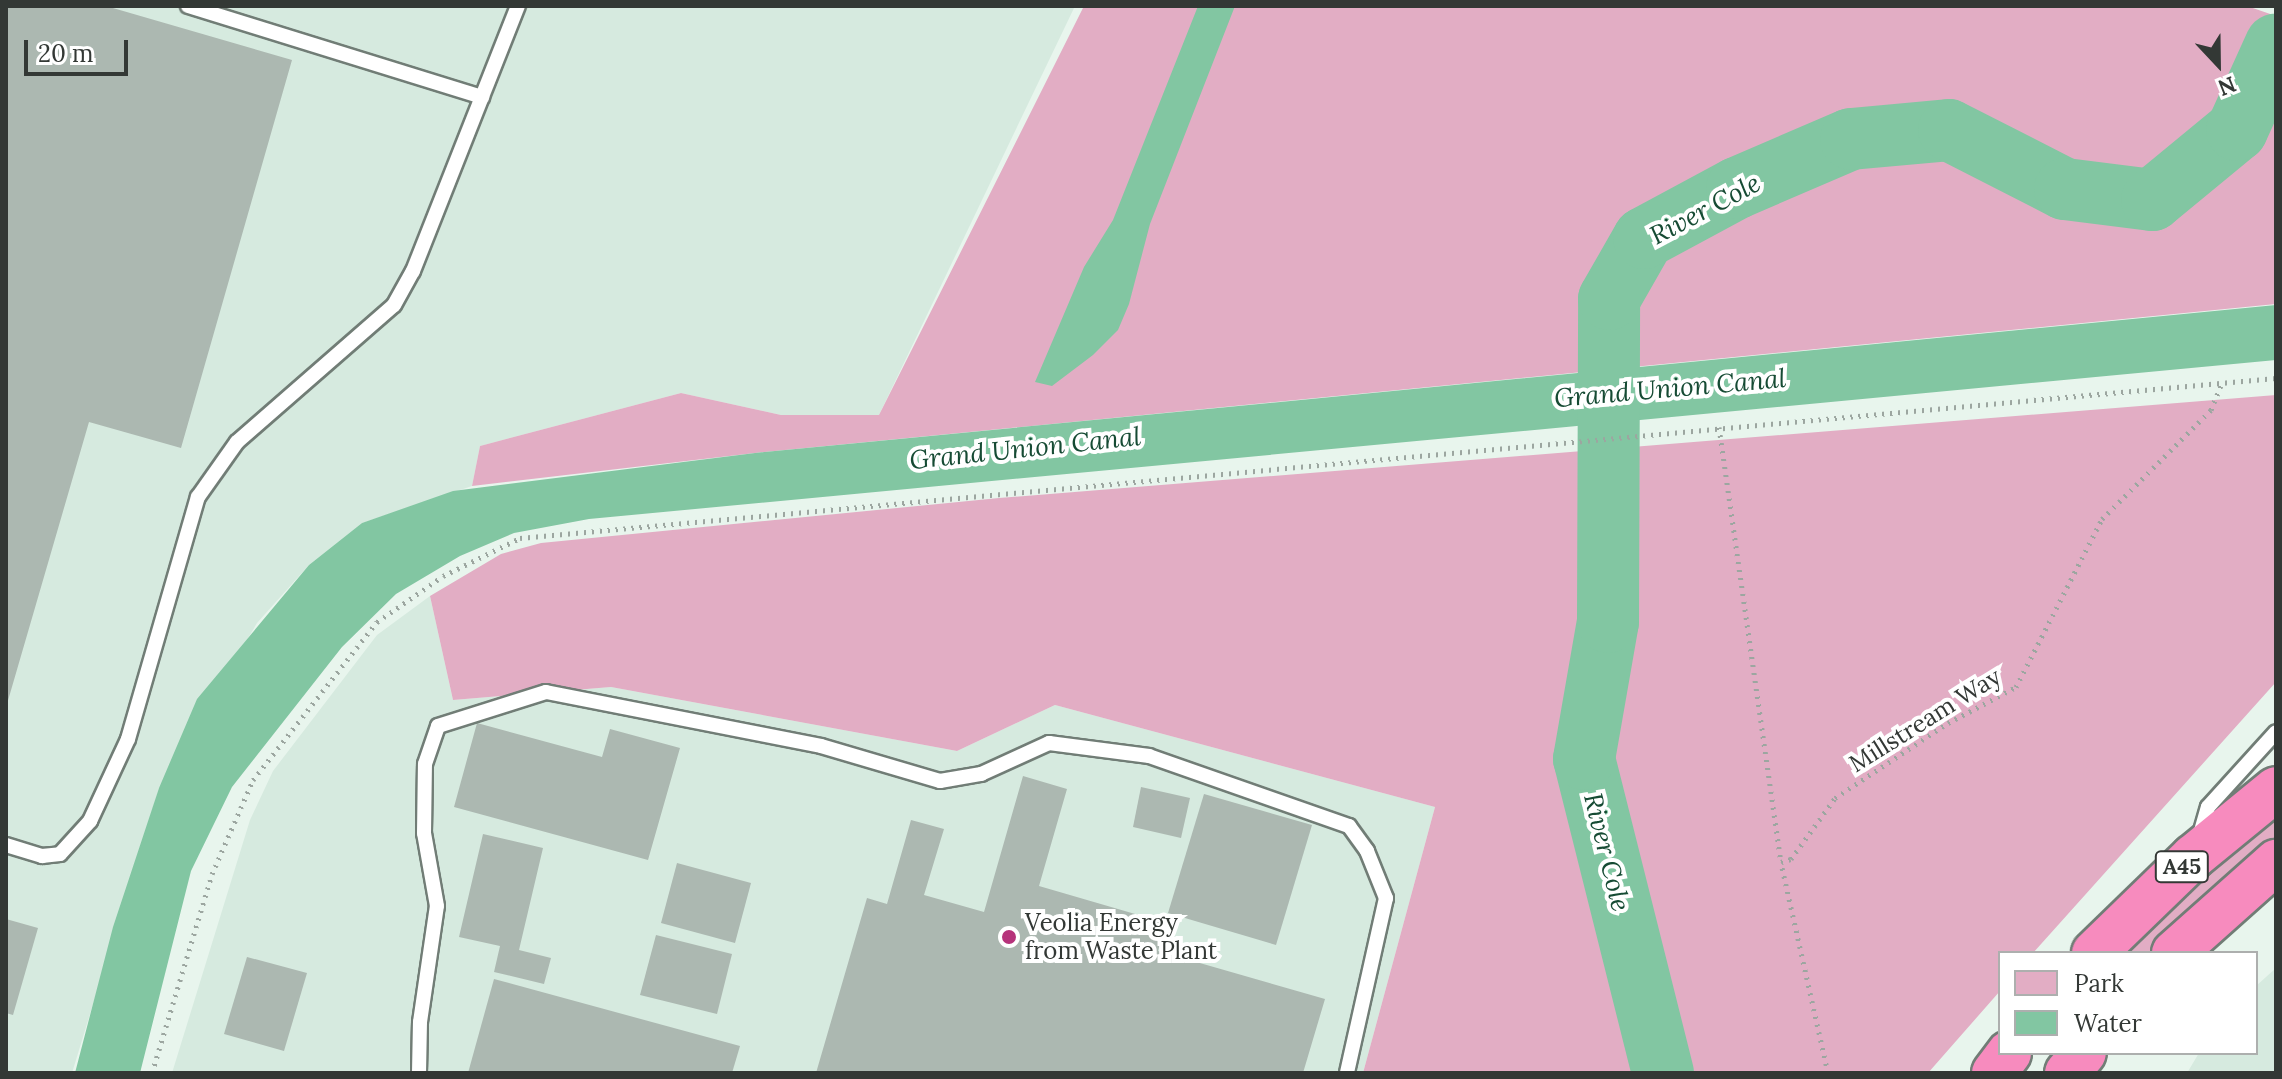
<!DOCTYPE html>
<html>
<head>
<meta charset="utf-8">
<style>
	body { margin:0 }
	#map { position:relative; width:2282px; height:1079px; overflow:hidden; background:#e8f5ed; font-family:Lora,serif }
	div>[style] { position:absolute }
	.built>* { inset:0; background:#d6eadf }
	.green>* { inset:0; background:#e2adc4 }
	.water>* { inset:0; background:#82c6a2 }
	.river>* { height:62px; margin:-31px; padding:0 31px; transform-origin:31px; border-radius:31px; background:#82c6a2 }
	.building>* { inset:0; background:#acb8b1 }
	.path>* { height:5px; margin-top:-2.5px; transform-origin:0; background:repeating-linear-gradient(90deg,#9ca6a0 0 2px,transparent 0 8px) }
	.roads { filter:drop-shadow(2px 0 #717d76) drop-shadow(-2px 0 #717d76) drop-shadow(0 2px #717d76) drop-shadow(0 -2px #717d76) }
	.lane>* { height:14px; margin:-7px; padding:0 7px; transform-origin:7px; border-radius:7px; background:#fff }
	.highway>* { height:44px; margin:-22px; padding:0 22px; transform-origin:22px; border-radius:22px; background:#f78bbe }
	.dots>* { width:22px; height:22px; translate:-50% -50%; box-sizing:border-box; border:4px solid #fff; border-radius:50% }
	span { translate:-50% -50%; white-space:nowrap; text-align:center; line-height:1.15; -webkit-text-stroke:8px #fff; paint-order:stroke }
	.shield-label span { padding:2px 6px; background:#fff; border:2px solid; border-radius:6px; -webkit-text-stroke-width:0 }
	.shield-label { font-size:22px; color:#333835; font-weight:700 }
	.street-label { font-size:24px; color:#333835 }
	.poi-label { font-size:24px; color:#333835 }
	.left { translate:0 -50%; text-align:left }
	.water-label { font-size:26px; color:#164b34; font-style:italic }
	.frame { position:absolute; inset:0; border:8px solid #333835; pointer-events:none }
	.legend { position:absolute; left:1998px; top:951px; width:260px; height:104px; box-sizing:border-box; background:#fff; border:2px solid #adafae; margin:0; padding:10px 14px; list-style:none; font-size:24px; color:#333835 }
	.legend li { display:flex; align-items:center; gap:16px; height:40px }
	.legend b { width:40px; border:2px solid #adafae }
	.north { position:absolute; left:2178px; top:24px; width:80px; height:80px; -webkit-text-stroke:6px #fff; paint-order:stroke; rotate:158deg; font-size:22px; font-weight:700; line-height:32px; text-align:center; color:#333835 }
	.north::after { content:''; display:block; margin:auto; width:28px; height:36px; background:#333835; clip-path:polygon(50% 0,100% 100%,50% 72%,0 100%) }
	.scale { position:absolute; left:24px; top:40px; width:104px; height:36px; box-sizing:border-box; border:4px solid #333835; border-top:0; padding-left:10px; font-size:24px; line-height:28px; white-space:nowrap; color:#333835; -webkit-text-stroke:6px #fff; paint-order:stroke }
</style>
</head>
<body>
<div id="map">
	<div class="built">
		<i style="clip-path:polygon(6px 6px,1075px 6px,879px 415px,781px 415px,681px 393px,480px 446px,472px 486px,362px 523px,309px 565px,257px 623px,159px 788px,72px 1073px,6px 1073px)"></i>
		<i style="clip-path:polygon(430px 596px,453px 700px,611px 687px,957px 751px,1055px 705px,1435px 807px,1363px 1073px,172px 1073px,250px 820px,273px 771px,377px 635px)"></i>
		<i style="clip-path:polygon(2276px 968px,2276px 1073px,2187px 1073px,2199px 1053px,2256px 1053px,2256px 986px)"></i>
	</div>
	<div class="green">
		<i style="clip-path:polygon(1084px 6px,2247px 6px,2276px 16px,2276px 304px,755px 453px,472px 486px,480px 446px,681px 393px,781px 415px,879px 415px)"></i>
		<i style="clip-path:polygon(2276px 395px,2276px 682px,2033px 953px,2000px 953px,2000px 991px,1928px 1073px,1363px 1073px,1435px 807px,1055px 705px,957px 751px,611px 687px,453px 700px,430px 596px,501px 554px,541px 543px,999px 498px)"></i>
		<i style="clip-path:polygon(2276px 806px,2276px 841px,2155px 953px,2121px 953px)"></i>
	</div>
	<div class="water">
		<i style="clip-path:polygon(1198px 6px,1235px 6px,1150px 224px,1129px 304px,1118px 330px,1093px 355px,1052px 386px,1035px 382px,1084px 267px,1113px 220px)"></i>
		<i style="clip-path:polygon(2276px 305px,2276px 360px,589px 519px,514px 533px,460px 556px,396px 594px,342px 647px,232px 787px,191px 871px,140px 1073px,75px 1073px,113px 927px,159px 788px,197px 699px,309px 565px,362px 523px,453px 491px,755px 453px)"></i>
	</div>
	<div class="river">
		<i style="left:1663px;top:1073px;width:324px;rotate:-104.1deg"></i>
		<i style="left:1584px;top:759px;width:139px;rotate:-80.1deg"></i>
		<i style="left:1608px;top:622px;width:323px;rotate:-89.8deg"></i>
		<i style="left:1609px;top:299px;width:70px;rotate:-60.2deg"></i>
		<i style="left:1644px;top:238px;width:106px;rotate:-28.3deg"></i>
		<i style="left:1737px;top:188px;width:124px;rotate:-23.3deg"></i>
		<i style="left:1851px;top:139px;width:98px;rotate:-5.2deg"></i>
		<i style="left:1949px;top:130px;width:130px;rotate:27deg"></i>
		<i style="left:2065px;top:189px;width:88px;rotate:7.2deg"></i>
		<i style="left:2152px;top:200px;width:110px;rotate:-39.5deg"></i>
		<i style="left:2237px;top:130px;width:94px;rotate:-65.6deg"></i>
	</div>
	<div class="building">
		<i style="clip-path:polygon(6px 6px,106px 6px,292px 60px,181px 448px,89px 422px,7px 704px)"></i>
		<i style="clip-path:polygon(477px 723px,602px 757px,610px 729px,680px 748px,648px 860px,454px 807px)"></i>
		<i style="clip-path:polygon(1023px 776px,1067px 789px,1039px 886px,1166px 923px,1158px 951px,1325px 999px,1303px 1073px,816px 1073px,867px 898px,887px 904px,911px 820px,944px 829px,924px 895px,984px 912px)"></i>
		<i style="clip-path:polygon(1141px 787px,1190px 798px,1181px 838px,1133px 827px)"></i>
		<i style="clip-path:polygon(1204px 794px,1312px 825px,1276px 945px,1168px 913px)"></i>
		<i style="clip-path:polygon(483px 834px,543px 848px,519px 950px,551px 958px,544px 984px,494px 972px,500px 946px,459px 937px)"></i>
		<i style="clip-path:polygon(677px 863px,751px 883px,735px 943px,661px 923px)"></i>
		<i style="clip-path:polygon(6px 919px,38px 928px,13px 1015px,6px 1013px)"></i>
		<i style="clip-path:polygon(656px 935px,732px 954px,717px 1014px,640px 995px)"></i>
		<i style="clip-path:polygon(247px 957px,307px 973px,284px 1051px,224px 1034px)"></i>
		<i style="clip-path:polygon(494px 979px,740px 1046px,732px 1073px,468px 1073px)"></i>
	</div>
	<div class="path">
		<i style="left:1719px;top:427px;width:439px;rotate:81.9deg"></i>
		<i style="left:152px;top:1073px;width:208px;rotate:-73.2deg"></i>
		<i style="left:212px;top:874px;width:103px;rotate:-66.4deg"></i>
		<i style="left:253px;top:780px;width:201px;rotate:-51.9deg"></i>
		<i style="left:377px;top:622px;width:80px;rotate:-34.9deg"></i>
		<i style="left:443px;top:576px;width:86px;rotate:-26.3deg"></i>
		<i style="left:520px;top:538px;width:1763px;rotate:-5.21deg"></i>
		<i style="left:1828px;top:1073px;width:216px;rotate:-102.6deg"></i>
		<i style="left:1781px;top:862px;width:10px;rotate:-17deg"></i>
		<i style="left:1791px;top:859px;width:75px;rotate:-54.2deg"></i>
		<i style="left:1835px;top:798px;width:136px;rotate:-33.6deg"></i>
		<i style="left:1948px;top:723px;width:77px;rotate:-27.9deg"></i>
		<i style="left:2016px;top:687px;width:189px;rotate:-62.9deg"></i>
		<i style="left:2102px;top:519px;width:154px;rotate:-45deg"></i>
		<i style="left:2211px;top:410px;width:29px;rotate:-68deg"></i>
	</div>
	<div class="roads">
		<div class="lane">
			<i style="left:188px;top:6px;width:308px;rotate:17.2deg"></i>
			<i style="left:2199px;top:838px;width:32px;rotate:-74deg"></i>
			<i style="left:2208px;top:807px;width:101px;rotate:-47.8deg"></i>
			<i style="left:6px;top:845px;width:38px;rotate:17deg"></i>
			<i style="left:42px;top:856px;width:18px;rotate:-6deg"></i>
			<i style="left:60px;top:854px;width:45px;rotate:-47.7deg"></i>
			<i style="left:90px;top:821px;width:90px;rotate:-65.1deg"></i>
			<i style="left:128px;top:739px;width:252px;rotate:-73.9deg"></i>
			<i style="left:198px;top:497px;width:67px;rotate:-54.7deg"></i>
			<i style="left:237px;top:442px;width:208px;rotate:-41.1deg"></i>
			<i style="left:394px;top:305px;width:39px;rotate:-61deg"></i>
			<i style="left:413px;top:271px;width:285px;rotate:-68.4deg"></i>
			<i style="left:419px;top:1073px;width:51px;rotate:-88.9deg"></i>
			<i style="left:420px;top:1022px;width:117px;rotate:-81.7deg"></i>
			<i style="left:437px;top:906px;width:74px;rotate:-100.1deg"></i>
			<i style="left:424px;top:833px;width:69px;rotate:-89.2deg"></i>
			<i style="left:425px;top:764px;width:40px;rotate:-71.1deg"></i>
			<i style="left:438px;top:726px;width:113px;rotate:-17.5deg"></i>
			<i style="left:546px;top:692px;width:280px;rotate:11.1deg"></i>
			<i style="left:821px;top:746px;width:124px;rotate:16.4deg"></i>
			<i style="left:940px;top:781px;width:42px;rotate:-9.7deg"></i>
			<i style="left:981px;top:774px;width:75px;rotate:-24.5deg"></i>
			<i style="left:1049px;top:743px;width:101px;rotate:7.4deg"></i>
			<i style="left:1149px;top:756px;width:212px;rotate:19.3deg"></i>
			<i style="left:1349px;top:826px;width:31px;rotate:54deg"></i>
			<i style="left:1367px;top:851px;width:51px;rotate:68deg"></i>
			<i style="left:1386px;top:898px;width:179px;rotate:102.6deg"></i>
		</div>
		<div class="highway">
			<i style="left:2094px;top:953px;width:138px;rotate:-44.1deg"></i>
			<i style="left:2193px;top:857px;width:107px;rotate:-39.3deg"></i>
			<i style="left:2174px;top:953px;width:137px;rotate:-41.7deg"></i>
			<i style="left:1994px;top:1073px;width:25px;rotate:-53deg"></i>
			<i style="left:2067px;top:1073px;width:26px;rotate:-50deg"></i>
		</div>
	</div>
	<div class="dots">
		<i style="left:1009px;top:937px;background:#b6337b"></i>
	</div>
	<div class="shield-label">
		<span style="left:2182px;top:867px">A45</span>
	</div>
	<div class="street-label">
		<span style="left:1925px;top:720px;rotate:-32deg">Millstream Way</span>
	</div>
	<div class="poi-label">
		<span class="left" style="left:1025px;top:937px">Veolia Energy<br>from Waste Plant</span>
	</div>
	<div class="water-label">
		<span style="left:1705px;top:209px;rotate:-28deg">River Cole</span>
		<span style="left:1670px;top:388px;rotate:-5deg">Grand Union Canal</span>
		<span style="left:1025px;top:448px;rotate:-6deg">Grand Union Canal</span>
		<span style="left:1607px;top:852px;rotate:76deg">River Cole</span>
	</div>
	<div class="frame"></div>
	<ul class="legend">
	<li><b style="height:22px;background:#e2adc4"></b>Park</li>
	<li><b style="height:22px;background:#82c6a2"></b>Water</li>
	</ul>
	<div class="north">N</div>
	<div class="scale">20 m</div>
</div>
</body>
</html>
